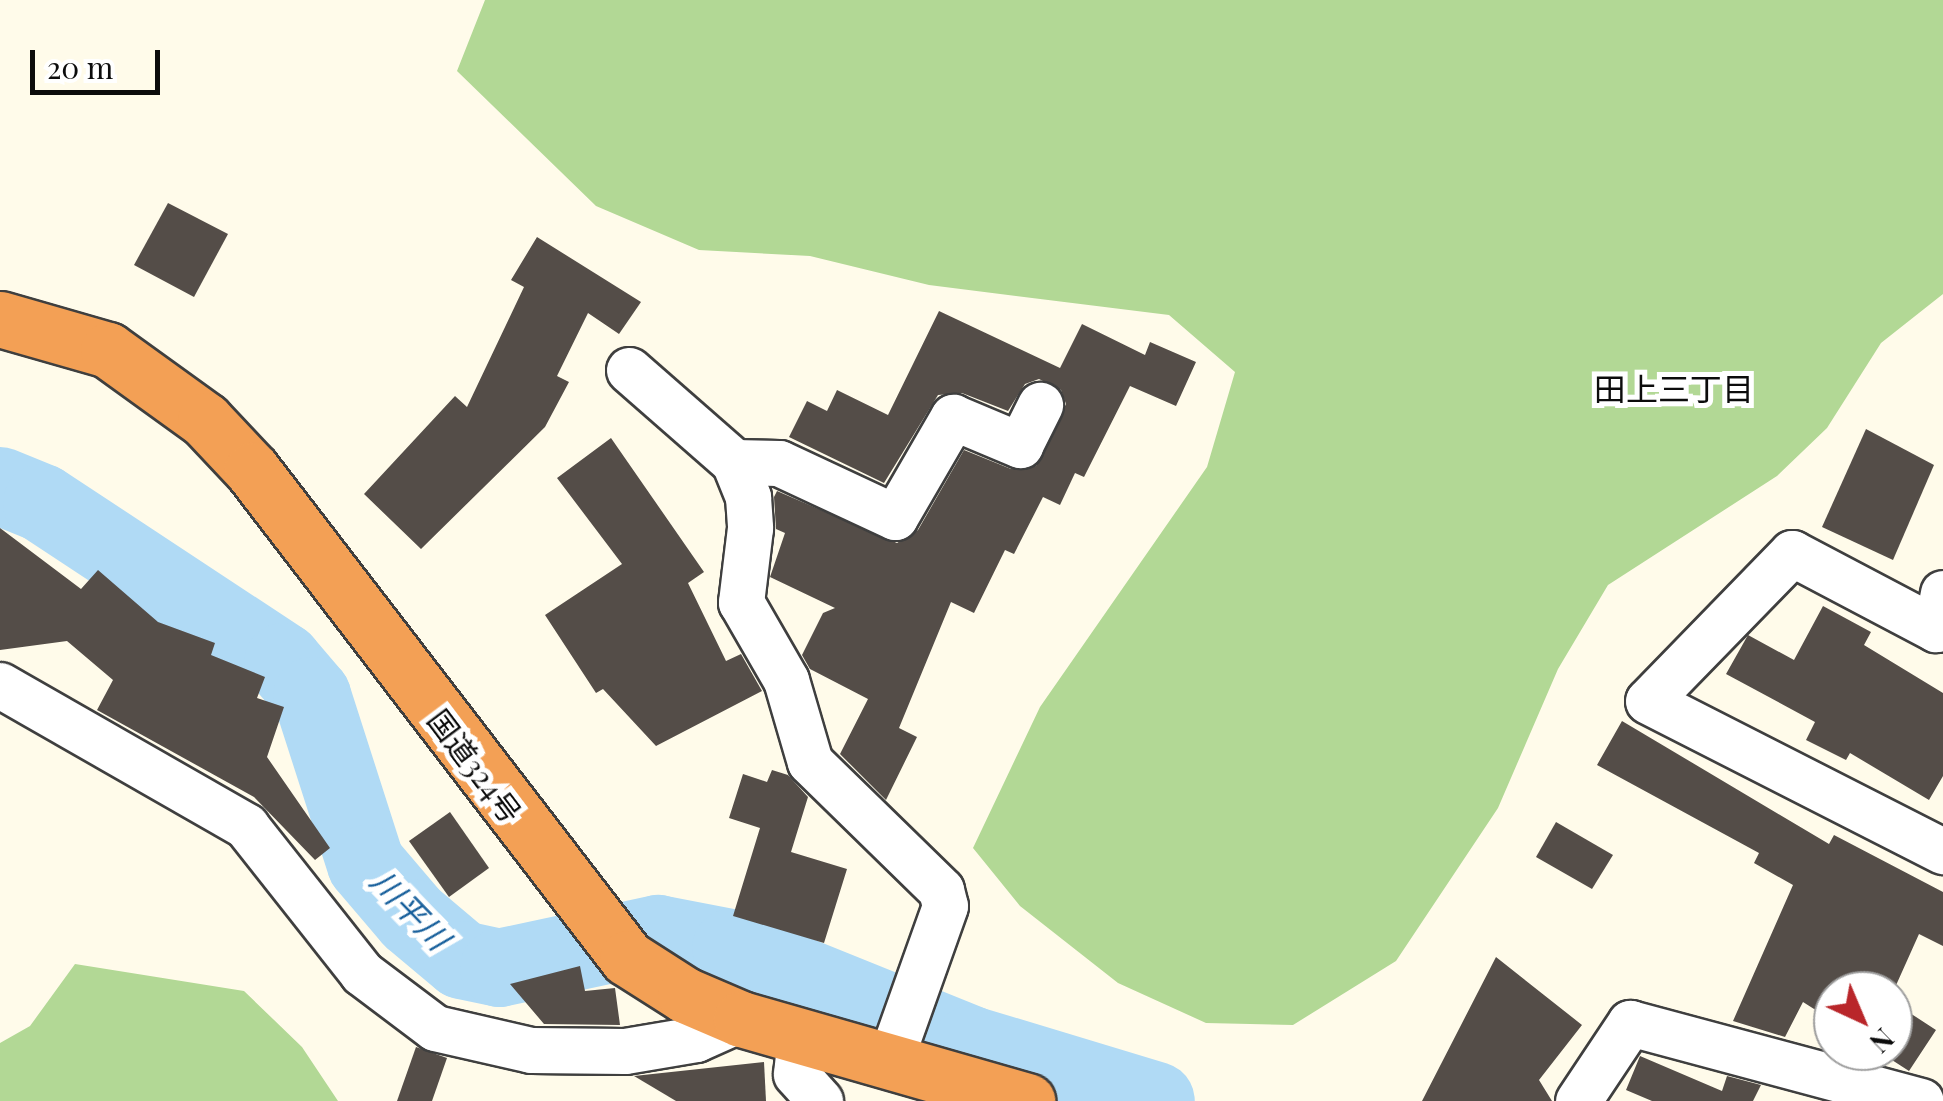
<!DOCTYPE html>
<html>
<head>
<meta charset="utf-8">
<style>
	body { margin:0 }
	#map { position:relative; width:1943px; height:1101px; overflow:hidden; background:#fffbea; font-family:"Playfair Display","Noto Sans JP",serif }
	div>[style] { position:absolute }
	.forest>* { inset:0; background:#b2d895 }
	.river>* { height:78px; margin:-39px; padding:0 39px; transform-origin:39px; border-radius:39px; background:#b0daf5 }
	.building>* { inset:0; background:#544d48 }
	.roads { filter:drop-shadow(2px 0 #3f3f3f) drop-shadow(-2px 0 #3f3f3f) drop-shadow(0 2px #3f3f3f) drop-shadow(0 -2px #3f3f3f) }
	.minor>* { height:45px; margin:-22.5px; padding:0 22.5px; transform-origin:22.5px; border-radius:22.5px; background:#fff }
	.highway>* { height:55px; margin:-27.5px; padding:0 27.5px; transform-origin:27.5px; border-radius:27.5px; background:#f3a055 }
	span { translate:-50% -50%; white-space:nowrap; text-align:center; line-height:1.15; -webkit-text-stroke:10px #fff; paint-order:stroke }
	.street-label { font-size:30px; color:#0c0c0c }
	.neighbourhood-label { font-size:32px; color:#0c0c0c }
	.water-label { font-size:32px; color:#175f9b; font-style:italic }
	.north { position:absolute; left:1813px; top:971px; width:100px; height:100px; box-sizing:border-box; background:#fff; border:2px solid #9e9e9e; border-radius:50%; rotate:136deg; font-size:28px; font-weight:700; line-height:40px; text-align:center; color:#0c0c0c }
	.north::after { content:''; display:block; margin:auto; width:35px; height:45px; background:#b9262a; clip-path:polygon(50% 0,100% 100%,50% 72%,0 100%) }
	.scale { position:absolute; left:30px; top:50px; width:130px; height:45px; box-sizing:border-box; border:5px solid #0c0c0c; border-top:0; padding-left:12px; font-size:30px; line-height:35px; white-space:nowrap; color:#0c0c0c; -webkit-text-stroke:8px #fff; paint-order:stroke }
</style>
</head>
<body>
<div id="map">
	<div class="forest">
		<i style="clip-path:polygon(485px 0,1943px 0,1943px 294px,1881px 343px,1827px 428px,1777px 476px,1608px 585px,1558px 669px,1498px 808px,1396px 961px,1293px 1025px,1206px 1023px,1118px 983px,1020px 906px,973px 848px,1040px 707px,1207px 467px,1235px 372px,1169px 315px,929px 285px,810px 256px,699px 250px,596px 206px,457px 71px)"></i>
		<i style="clip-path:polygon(75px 964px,244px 991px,302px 1047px,338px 1101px,0 1101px,0 1043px,30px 1026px)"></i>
	</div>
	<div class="river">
		<i style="left:0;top:486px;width:45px;rotate:22deg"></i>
		<i style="left:42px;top:503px;width:289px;rotate:33.4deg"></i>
		<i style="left:283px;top:662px;width:45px;rotate:49.5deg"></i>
		<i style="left:312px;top:696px;width:176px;rotate:72.2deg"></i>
		<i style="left:366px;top:864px;width:71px;rotate:49.6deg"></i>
		<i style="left:412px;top:918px;width:65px;rotate:40deg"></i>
		<i style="left:462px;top:960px;width:38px;rotate:12deg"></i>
		<i style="left:499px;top:968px;width:163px;rotate:-12.1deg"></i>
		<i style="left:658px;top:934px;width:74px;rotate:10.9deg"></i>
		<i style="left:731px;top:948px;width:259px;rotate:22deg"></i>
		<i style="left:971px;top:1045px;width:193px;rotate:16.8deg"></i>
	</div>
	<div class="building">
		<i style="clip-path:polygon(168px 203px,228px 234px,194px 297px,134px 265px)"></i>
		<i style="clip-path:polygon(537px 237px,641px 302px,619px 334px,588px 313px,557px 376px,569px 382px,545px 427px,421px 549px,364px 494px,455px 396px,467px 407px,524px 287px,511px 280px)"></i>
		<i style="clip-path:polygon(939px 311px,1060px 368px,1082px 324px,1145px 355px,1150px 342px,1196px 362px,1176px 406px,1130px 386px,1084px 477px,1075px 473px,1060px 505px,1043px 497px,1014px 554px,1005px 550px,974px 613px,951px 602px,899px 728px,917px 737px,886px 800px,840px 754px,868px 699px,810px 669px,802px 655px,823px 613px,835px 608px,770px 577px,785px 533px,776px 529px,774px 497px,777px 491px,897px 543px,918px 530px,964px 450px,1011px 469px,1036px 466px,1066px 404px,1061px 390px,1039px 379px,1025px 384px,1008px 411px,962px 393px,938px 395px,884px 483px,789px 437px,807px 401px,827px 411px,837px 390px,888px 415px)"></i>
		<i style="clip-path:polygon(1866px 429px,1934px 465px,1893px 560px,1822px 527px)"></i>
		<i style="clip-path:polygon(611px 438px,704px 572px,688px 583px,726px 661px,741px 654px,762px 691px,656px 746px,603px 689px,596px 693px,545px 615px,622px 564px,557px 478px)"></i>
		<i style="clip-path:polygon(0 528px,81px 589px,98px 570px,158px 622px,215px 643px,211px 655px,265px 677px,257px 698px,284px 707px,267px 757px,330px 848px,315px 860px,254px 797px,97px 710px,113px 680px,67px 641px,0 650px)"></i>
		<i style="clip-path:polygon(1823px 606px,1871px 632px,1864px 645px,1943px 693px,1943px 776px,1929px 800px,1850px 753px,1846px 760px,1806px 740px,1815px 722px,1726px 674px,1748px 635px,1794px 660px)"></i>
		<i style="clip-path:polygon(1622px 721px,1829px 844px,1834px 835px,1943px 892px,1943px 946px,1919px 934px,1893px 992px,1833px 991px,1833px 1021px,1803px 1002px,1785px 1037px,1733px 1021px,1793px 885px,1754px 863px,1759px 853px,1597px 765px)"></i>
		<i style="clip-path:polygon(772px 770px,788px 775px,808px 797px,791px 852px,847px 869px,824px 943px,733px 916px,760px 828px,729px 818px,743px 774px,767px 782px)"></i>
		<i style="clip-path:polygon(450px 812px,489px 868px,449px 897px,409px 841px)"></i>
		<i style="clip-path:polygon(1556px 822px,1613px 855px,1592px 889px,1536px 857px)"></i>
		<i style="clip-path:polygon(1496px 957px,1582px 1025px,1539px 1080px,1552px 1101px,1422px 1101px)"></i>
		<i style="clip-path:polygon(580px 966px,585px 991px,615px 988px,620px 1025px,544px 1024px,510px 984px)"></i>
		<i style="clip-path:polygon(1893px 1002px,1936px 1030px,1909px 1071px,1878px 1051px,1893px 1051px)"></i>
		<i style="clip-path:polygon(416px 1047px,447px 1058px,432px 1101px,397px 1101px)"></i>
		<i style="clip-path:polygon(1640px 1056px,1722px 1091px,1727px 1076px,1761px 1085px,1753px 1101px,1652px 1101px,1626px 1090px)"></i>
		<i style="clip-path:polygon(764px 1062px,766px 1101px,676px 1101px,634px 1076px)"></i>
	</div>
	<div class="roads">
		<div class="minor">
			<i style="left:629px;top:370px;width:140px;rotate:41.2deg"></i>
			<i style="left:734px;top:462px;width:38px;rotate:68deg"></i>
			<i style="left:748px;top:497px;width:31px;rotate:86deg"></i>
			<i style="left:750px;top:528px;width:75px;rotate:96.9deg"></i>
			<i style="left:741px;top:602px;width:90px;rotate:60deg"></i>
			<i style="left:786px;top:680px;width:85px;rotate:73.7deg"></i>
			<i style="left:810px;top:762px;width:183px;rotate:44.3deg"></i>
			<i style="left:941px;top:890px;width:16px;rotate:76deg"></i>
			<i style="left:945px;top:906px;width:161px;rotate:109.6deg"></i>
			<i style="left:734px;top:462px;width:45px;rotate:1.3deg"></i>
			<i style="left:779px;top:463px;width:128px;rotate:25deg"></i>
			<i style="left:895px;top:517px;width:116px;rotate:-59.9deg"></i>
			<i style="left:953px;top:417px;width:73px;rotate:22.7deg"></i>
			<i style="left:1020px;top:445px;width:45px;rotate:-63.4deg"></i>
			<i style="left:1943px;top:593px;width:37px;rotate:101deg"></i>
			<i style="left:1936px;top:629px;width:163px;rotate:-152.2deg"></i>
			<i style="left:1792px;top:553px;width:206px;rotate:134.2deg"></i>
			<i style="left:1648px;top:701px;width:331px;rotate:27deg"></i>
			<i style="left:0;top:685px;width:284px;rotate:29.8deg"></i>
			<i style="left:246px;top:826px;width:187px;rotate:51.7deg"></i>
			<i style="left:362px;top:973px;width:91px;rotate:37deg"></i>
			<i style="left:435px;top:1028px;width:98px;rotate:12.9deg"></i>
			<i style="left:531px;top:1050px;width:94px;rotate:0.6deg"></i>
			<i style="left:625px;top:1051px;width:72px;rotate:-9.6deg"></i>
			<i style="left:696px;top:1039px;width:49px;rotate:-24deg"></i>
			<i style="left:800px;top:1036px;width:38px;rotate:96deg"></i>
			<i style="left:796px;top:1074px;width:36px;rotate:48deg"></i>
			<i style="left:1578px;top:1101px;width:94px;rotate:-56.3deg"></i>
			<i style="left:1630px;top:1023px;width:301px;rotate:15deg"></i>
		</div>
		<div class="highway">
			<i style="left:0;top:319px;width:112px;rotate:16deg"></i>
			<i style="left:108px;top:350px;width:120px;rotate:35.8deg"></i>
			<i style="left:205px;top:420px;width:69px;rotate:46.8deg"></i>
			<i style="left:252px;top:470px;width:615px;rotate:52.46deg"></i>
			<i style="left:627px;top:958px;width:69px;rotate:32.5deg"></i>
			<i style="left:685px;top:995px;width:61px;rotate:23.2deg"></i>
			<i style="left:741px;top:1019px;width:298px;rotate:16deg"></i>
		</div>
	</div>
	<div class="street-label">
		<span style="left:475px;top:766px;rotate:53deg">国道324号</span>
	</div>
	<div class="neighbourhood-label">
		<span style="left:1674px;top:388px">田上三丁目</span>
	</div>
	<div class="water-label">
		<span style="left:411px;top:909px;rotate:46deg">川平川</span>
	</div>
	<div class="north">N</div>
	<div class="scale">20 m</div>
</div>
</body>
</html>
